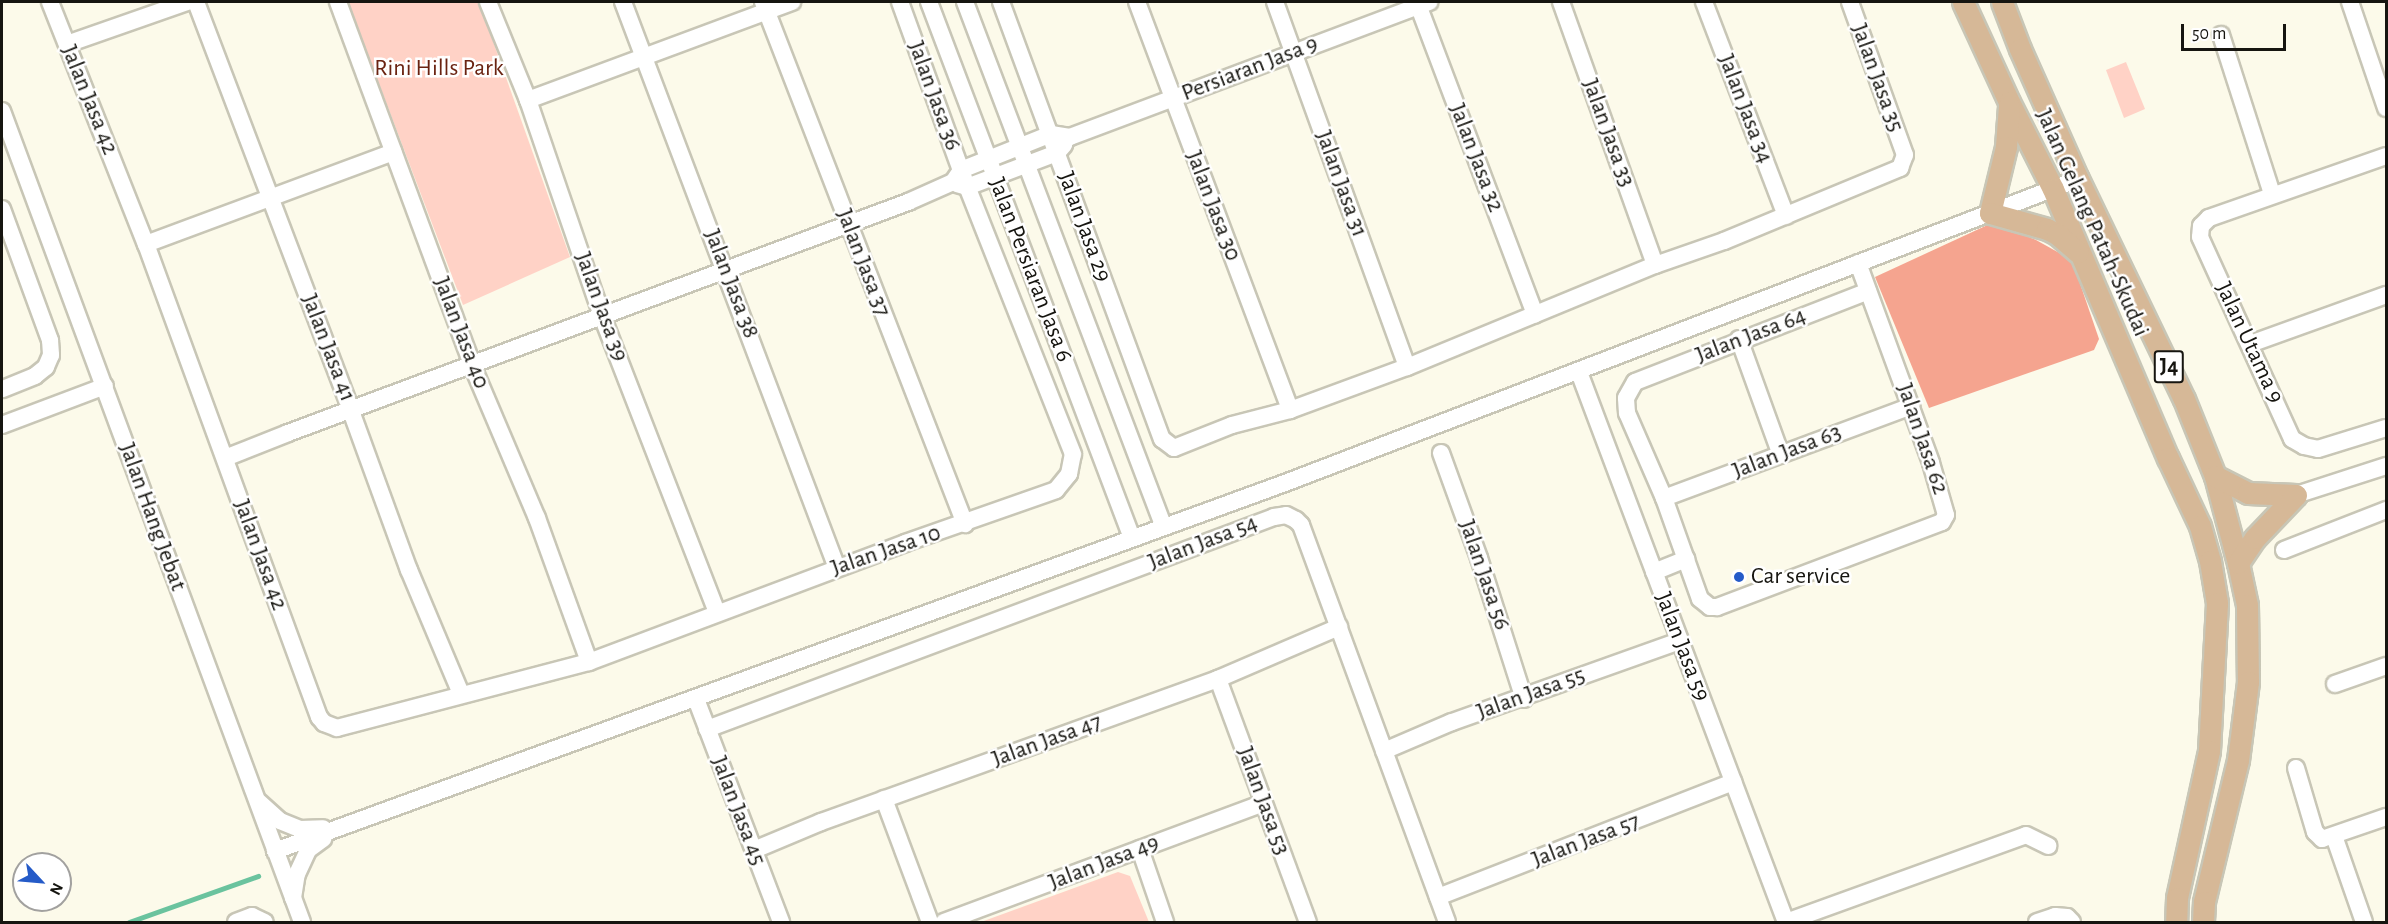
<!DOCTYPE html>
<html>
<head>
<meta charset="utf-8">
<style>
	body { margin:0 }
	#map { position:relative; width:2388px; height:924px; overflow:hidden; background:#fcfaea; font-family:"Alegreya Sans",sans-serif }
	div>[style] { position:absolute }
	.green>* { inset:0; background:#ffd2c6 }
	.forest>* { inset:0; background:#f5a48f }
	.stream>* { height:4.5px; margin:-2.25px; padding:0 2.25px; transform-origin:2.25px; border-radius:2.25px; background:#6ac39e }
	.roads { filter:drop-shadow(2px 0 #c8c6b6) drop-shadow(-2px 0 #c8c6b6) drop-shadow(0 2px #c8c6b6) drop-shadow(0 -2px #c8c6b6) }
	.minor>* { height:16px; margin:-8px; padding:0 8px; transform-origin:8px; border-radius:8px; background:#fff }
	.major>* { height:21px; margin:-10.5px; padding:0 10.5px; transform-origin:10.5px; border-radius:10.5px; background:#d6b897 }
	.dots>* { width:16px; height:16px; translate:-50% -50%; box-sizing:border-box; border:3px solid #fff; border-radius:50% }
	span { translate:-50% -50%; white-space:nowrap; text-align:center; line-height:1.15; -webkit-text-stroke:5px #fff; paint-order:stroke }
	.shield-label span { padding:2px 4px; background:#fff; border:2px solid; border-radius:4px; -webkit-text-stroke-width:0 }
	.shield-label { font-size:22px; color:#161510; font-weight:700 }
	.park-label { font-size:24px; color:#6a2311 }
	.street-label { font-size:24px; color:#161510 }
	.poi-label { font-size:24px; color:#161510 }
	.left { translate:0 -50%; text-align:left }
	.frame { position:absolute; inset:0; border:3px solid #161510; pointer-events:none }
	.north { position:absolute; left:12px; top:852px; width:60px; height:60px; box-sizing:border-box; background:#fff; border:2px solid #a2a19f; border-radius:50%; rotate:116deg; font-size:16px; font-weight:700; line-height:24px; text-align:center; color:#161510 }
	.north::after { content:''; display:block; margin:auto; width:21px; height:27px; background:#255bc8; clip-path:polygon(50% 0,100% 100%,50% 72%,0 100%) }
	.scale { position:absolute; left:2181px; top:24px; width:105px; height:27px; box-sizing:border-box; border:3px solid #161510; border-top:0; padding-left:8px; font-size:18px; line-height:21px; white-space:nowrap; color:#161510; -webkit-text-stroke:4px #fff; paint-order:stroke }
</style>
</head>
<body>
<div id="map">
	<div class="green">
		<i style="clip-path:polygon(348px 2px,479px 2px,570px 257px,463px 305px)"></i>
		<i style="clip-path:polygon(2126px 62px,2145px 109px,2124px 118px,2106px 70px)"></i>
		<i style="clip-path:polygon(1118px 872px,1130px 876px,1149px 922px,981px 922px)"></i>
	</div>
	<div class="forest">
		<i style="clip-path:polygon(1994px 222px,2036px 240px,2072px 260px,2099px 339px,2094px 350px,1929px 408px,1875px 277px)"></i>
	</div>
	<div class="stream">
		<i style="left:129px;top:922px;width:137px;rotate:-19.6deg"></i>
	</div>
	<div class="roads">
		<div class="minor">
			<i style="left:50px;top:2px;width:260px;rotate:68.4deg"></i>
			<i style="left:146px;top:244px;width:504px;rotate:69.91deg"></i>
			<i style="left:319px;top:717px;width:8px;rotate:50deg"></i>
			<i style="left:324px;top:723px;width:14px;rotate:21deg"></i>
			<i style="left:337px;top:728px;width:260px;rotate:-14.7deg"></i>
			<i style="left:589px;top:662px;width:338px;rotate:-20.6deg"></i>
			<i style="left:905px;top:543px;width:160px;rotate:-19.3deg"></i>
			<i style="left:1056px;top:490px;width:21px;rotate:-51deg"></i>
			<i style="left:1069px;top:474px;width:20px;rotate:-79deg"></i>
			<i style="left:1073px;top:454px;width:299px;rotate:-111.6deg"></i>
			<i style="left:963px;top:176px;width:185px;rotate:-109.9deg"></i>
			<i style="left:196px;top:2px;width:437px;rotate:69.2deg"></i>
			<i style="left:351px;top:411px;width:169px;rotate:70deg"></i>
			<i style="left:409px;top:570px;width:134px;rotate:67.2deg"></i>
			<i style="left:338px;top:2px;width:387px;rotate:69.7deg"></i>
			<i style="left:472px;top:365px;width:166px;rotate:67deg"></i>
			<i style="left:537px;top:518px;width:153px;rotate:70.1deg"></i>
			<i style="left:488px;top:2px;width:106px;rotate:67.8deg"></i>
			<i style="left:528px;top:100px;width:228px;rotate:71.1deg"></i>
			<i style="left:602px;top:316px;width:318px;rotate:68.8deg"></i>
			<i style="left:623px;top:2px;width:605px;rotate:69.29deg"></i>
			<i style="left:763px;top:2px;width:560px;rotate:68.84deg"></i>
			<i style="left:929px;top:2px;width:573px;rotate:69.26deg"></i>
			<i style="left:965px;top:2px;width:559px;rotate:69.26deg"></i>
			<i style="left:1001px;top:2px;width:466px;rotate:69.8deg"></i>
			<i style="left:1162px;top:439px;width:15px;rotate:37deg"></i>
			<i style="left:1174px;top:448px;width:62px;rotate:-21.6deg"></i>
			<i style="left:1232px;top:425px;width:60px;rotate:-14.5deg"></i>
			<i style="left:1290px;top:410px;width:125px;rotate:-20.2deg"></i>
			<i style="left:1407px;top:367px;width:268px;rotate:-22.4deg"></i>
			<i style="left:1655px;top:265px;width:73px;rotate:-19.2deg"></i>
			<i style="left:1724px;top:241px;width:191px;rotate:-22.5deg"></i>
			<i style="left:1900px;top:168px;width:14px;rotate:-69deg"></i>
			<i style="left:1905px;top:155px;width:163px;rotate:-109.8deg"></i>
			<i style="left:1137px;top:2px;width:436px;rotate:69.4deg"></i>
			<i style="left:1275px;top:2px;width:388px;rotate:70.1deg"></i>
			<i style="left:1417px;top:2px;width:334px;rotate:69.3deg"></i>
			<i style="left:1561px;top:2px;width:279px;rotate:70.3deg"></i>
			<i style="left:1704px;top:2px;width:229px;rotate:69deg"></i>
			<i style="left:2350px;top:2px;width:112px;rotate:71.2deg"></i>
			<i style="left:2221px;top:35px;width:167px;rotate:72.2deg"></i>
			<i style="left:67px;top:44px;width:127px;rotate:-19.3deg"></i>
			<i style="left:528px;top:100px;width:282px;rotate:-20.4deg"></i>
			<i style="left:2px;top:111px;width:865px;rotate:69.7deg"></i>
			<i style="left:2386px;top:156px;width:188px;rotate:160.7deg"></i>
			<i style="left:2209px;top:218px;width:11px;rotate:135deg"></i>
			<i style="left:2201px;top:226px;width:11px;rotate:95deg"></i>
			<i style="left:2200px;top:237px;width:222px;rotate:65.5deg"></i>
			<i style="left:2292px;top:439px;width:14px;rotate:30deg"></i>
			<i style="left:2304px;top:446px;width:14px;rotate:12deg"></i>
			<i style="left:2318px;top:449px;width:71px;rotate:-17.2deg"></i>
			<i style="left:957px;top:184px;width:10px;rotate:17deg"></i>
			<i style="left:967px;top:187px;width:96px;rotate:-20.7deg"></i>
			<i style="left:1057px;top:153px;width:11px;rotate:-49deg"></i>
			<i style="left:2px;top:209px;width:140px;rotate:69.9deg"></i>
			<i style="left:50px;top:340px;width:15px;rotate:86deg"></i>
			<i style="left:51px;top:355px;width:13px;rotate:113deg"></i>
			<i style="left:46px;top:367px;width:14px;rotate:141deg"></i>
			<i style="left:35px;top:376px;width:35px;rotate:158deg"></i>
			<i style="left:146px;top:244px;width:264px;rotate:-20.4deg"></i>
			<i style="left:1858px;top:263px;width:213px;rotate:69.9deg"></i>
			<i style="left:1931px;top:463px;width:54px;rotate:73.9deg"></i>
			<i style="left:1946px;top:515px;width:8px;rotate:120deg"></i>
			<i style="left:1942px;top:522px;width:241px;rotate:159.3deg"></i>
			<i style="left:1717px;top:607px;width:7px;rotate:180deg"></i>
			<i style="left:1710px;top:607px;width:13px;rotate:-141deg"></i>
			<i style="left:1700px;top:599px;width:107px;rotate:-109.6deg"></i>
			<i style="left:1664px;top:498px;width:93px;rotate:-113.5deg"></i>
			<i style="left:1627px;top:413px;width:15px;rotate:-94deg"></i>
			<i style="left:1626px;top:398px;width:18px;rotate:-61deg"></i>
			<i style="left:1635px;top:382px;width:250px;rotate:-21.3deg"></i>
			<i style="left:1739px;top:339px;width:123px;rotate:70.1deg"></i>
			<i style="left:2250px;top:344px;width:145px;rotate:-19.8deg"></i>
			<i style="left:1579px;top:372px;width:588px;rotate:69.38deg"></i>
			<i style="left:2px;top:425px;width:110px;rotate:-20.7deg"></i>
			<i style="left:1441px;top:453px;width:112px;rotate:70.1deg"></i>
			<i style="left:1479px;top:558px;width:148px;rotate:72.3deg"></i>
			<i style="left:225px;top:458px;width:68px;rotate:-21.6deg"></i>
			<i style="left:288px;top:433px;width:662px;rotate:-20.43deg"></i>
			<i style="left:908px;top:202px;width:49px;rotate:-24deg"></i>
			<i style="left:953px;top:182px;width:14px;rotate:-56deg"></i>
			<i style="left:961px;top:170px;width:97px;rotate:-21.8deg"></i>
			<i style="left:1051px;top:134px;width:19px;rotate:9deg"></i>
			<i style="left:1070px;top:137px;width:384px;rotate:-20.6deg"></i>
			<i style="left:2296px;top:495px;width:95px;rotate:-17.9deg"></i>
			<i style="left:1664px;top:498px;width:264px;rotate:-20.4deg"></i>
			<i style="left:2284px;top:550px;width:110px;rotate:-21.4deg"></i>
			<i style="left:1654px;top:572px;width:35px;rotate:-22deg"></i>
			<i style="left:1218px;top:679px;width:259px;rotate:69.7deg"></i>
			<i style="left:2335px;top:684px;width:54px;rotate:-19.4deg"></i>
			<i style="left:696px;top:699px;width:239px;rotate:69.1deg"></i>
			<i style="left:707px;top:729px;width:605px;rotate:-20.5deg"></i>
			<i style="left:1274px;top:517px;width:12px;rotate:-9deg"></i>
			<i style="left:1286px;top:515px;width:11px;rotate:27deg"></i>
			<i style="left:1296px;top:520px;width:7px;rotate:45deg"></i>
			<i style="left:1301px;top:525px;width:423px;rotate:69.8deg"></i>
			<i style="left:1384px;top:751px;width:74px;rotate:-23.1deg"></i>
			<i style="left:1452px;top:722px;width:242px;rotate:-19.6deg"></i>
			<i style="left:2296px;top:768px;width:67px;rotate:73.5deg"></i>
			<i style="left:2315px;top:832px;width:10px;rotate:45deg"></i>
			<i style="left:2322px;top:839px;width:68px;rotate:-19deg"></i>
			<i style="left:884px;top:799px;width:131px;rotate:69.5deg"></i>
			<i style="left:259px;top:802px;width:28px;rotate:42deg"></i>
			<i style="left:280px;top:821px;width:22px;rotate:22deg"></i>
			<i style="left:300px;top:829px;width:23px;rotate:-2deg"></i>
			<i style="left:2334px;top:836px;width:91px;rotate:70.8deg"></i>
			<i style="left:1140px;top:849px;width:77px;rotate:71.1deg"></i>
			<i style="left:754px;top:850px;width:73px;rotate:-22.7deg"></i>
			<i style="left:821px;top:822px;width:422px;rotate:-19.8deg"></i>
			<i style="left:1218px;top:679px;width:132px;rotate:-23.3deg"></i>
			<i style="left:275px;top:851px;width:1075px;rotate:-20.02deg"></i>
			<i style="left:1285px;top:483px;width:849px;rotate:-20.97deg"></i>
			<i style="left:1438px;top:897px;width:317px;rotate:-21.3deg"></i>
			<i style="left:293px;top:898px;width:24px;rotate:-81deg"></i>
			<i style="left:297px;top:874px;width:26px;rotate:-65deg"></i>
			<i style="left:308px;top:850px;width:19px;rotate:-36deg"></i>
			<i style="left:236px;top:922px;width:17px;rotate:-21deg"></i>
			<i style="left:252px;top:916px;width:14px;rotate:25deg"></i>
			<i style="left:944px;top:922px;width:341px;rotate:-20.4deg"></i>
			<i style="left:1786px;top:922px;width:255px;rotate:-19.9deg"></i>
			<i style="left:2026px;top:835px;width:25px;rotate:26deg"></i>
			<i style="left:2037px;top:922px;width:19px;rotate:-18deg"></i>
			<i style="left:2055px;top:916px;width:12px;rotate:5deg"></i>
			<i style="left:2067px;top:917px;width:7px;rotate:45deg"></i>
		</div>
		<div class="major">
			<i style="left:1963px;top:2px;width:110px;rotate:65.3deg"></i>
			<i style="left:2009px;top:102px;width:97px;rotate:63.2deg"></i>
			<i style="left:2053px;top:189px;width:293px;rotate:66.9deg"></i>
			<i style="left:2168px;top:458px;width:75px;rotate:64.8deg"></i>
			<i style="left:2200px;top:526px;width:36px;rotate:74deg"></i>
			<i style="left:2210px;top:561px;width:43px;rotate:80.5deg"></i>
			<i style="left:2217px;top:603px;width:148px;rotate:93.1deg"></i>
			<i style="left:2209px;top:751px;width:150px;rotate:102.3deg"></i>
			<i style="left:2177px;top:898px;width:24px;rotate:92deg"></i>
			<i style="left:2002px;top:2px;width:50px;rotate:69deg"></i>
			<i style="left:2020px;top:49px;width:142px;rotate:66deg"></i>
			<i style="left:2078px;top:179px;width:244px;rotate:64.3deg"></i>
			<i style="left:2184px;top:399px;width:83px;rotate:68.1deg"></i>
			<i style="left:2215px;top:476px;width:90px;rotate:75.2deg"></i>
			<i style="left:2238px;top:563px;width:43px;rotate:77.9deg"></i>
			<i style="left:2247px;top:605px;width:77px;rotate:89.3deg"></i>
			<i style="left:2248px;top:682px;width:79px;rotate:97.3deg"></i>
			<i style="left:2238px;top:760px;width:146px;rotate:103.5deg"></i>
			<i style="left:2204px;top:902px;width:20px;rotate:93deg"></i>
			<i style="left:2009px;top:106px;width:41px;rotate:94.2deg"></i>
			<i style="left:2006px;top:147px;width:68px;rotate:103.6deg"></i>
			<i style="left:1990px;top:213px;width:59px;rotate:15.7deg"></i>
			<i style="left:2047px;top:229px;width:11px;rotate:27deg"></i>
			<i style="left:2057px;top:234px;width:28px;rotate:41deg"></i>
			<i style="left:2215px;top:476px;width:37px;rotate:27deg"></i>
			<i style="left:2248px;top:493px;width:48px;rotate:2.4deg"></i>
			<i style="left:2238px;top:563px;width:30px;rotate:-56deg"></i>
			<i style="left:2255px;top:538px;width:59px;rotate:-46.4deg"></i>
		</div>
	</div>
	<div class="dots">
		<i style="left:1739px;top:577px;background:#255bc8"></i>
	</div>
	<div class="shield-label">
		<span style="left:2169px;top:367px">J4</span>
	</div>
	<div class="park-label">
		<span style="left:439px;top:69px">Rini Hills Park</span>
	</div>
	<div class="street-label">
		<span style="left:1250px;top:69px;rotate:-21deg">Persiaran Jasa 9</span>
		<span style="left:1877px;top:78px;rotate:70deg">Jalan Jasa 35</span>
		<span style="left:934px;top:96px;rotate:70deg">Jalan Jasa 36</span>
		<span style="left:89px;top:100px;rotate:68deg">Jalan Jasa 42</span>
		<span style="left:1745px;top:109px;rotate:69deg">Jalan Jasa 34</span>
		<span style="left:1608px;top:133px;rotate:70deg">Jalan Jasa 33</span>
		<span style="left:1476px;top:158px;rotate:69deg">Jalan Jasa 32</span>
		<span style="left:1341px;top:184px;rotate:70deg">Jalan Jasa 31</span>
		<span style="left:1213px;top:206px;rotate:69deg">Jalan Jasa 30</span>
		<span style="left:2092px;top:223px;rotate:66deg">Jalan Gelang Patah-Skudai</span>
		<span style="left:1084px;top:227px;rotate:70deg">Jalan Jasa 29</span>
		<span style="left:863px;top:263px;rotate:69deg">Jalan Jasa 37</span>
		<span style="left:1030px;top:270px;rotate:69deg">Jalan Persiaran Jasa 6</span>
		<span style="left:731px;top:284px;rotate:69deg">Jalan Jasa 38</span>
		<span style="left:601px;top:307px;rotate:70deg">Jalan Jasa 39</span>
		<span style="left:461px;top:333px;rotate:69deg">Jalan Jasa 40</span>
		<span style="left:1751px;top:336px;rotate:-21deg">Jalan Jasa 64</span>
		<span style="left:2249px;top:343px;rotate:65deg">Jalan Utama 9</span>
		<span style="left:328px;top:348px;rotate:69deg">Jalan Jasa 41</span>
		<span style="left:1922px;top:439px;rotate:71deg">Jalan Jasa 62</span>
		<span style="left:1787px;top:452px;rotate:-21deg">Jalan Jasa 63</span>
		<span style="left:152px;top:517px;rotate:70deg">Jalan Hang Jebat</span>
		<span style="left:1203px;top:543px;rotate:-21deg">Jalan Jasa 54</span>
		<span style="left:886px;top:551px;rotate:-19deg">Jalan Jasa 10</span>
		<span style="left:260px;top:555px;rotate:70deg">Jalan Jasa 42</span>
		<span style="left:1484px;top:575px;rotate:71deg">Jalan Jasa 56</span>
		<span style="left:1682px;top:647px;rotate:69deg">Jalan Jasa 59</span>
		<span style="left:1531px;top:694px;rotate:-20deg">Jalan Jasa 55</span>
		<span style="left:1047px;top:741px;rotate:-20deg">Jalan Jasa 47</span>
		<span style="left:1263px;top:801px;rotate:70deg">Jalan Jasa 53</span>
		<span style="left:738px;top:811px;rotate:69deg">Jalan Jasa 45</span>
		<span style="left:1586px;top:841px;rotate:-21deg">Jalan Jasa 57</span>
		<span style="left:1104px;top:863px;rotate:-21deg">Jalan Jasa 49</span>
	</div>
	<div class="poi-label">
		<span class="left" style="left:1751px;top:577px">Car service</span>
	</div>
	<div class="frame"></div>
	<div class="north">N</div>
	<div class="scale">50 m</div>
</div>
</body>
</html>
